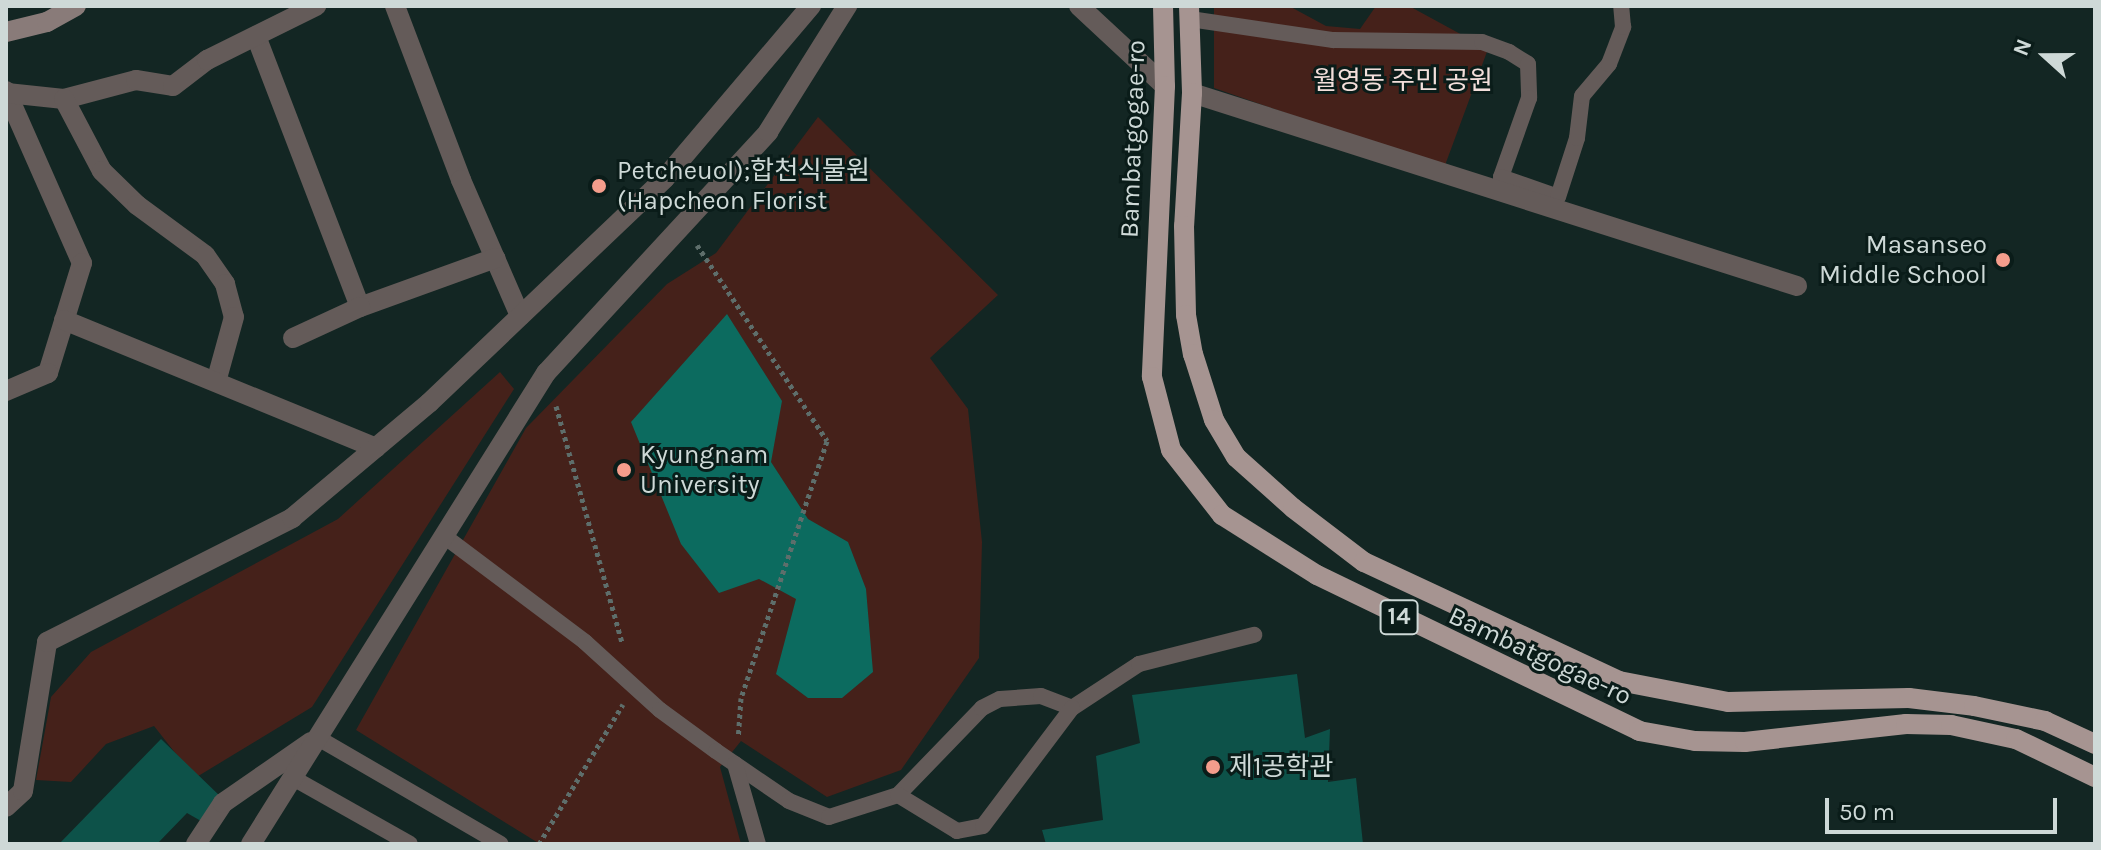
<!DOCTYPE html>
<html>
<head>
<meta charset="utf-8">
<style>
	body { margin:0 }
	#map { position:relative; width:2101px; height:850px; overflow:hidden; background:#132623; font-family:Karla,"Noto Sans KR",sans-serif }
	div>[style] { position:absolute }
	.green>* { inset:0; background:#45211a }
	.water>* { inset:0; background:#0c6b5f }
	.building>* { inset:0; background:#0d5249 }
	.path>* { height:5px; margin-top:-2.5px; transform-origin:0; background:repeating-linear-gradient(90deg,#5e6e6b 0 4px,transparent 0 8px) }
	.service>* { height:16px; margin:-8px; padding:0 8px; transform-origin:8px; border-radius:8px; background:#645b59 }
	.minor>* { height:20px; margin:-10px; padding:0 10px; transform-origin:10px; border-radius:10px; background:#645b59 }
	.secondary>* { height:20px; margin:-10px; padding:0 10px; transform-origin:10px; border-radius:10px; background:#897b79 }
	.primary>* { height:20px; margin:-10px; padding:0 10px; transform-origin:10px; border-radius:10px; background:#a69491 }
	.dots>* { width:22px; height:22px; translate:-50% -50%; box-sizing:border-box; border:4px solid #0a1c19; border-radius:50% }
	span { translate:-50% -50%; white-space:nowrap; text-align:center; line-height:1.15; -webkit-text-stroke:6px #0a1c19; paint-order:stroke }
	.shield-label span { padding:2px 6px; background:#0a1c19; border:2px solid; border-radius:6px; -webkit-text-stroke-width:0 }
	.shield-label { font-size:24px; color:#ced9d7; font-weight:700 }
	.park-label { font-size:26px; color:#f3dfdb }
	.street-label { font-size:26px; color:#ced9d7 }
	.poi-label { font-size:26px; color:#ced9d7 }
	.left { translate:0 -50%; text-align:left }
	.right { translate:-100% -50%; text-align:right }
	.frame { position:absolute; inset:0; border:8px solid #ced9d7; pointer-events:none }
	.north { position:absolute; left:2005px; top:16px; width:80px; height:80px; -webkit-text-stroke:6px #0a1c19; paint-order:stroke; rotate:291deg; font-size:22px; font-weight:700; line-height:32px; text-align:center; color:#ced9d7 }
	.north::after { content:''; display:block; margin:auto; width:28px; height:36px; background:#ced9d7; clip-path:polygon(50% 0,100% 100%,50% 72%,0 100%) }
	.scale { position:absolute; left:1825px; top:798px; width:232px; height:36px; box-sizing:border-box; border:4px solid #ced9d7; border-top:0; padding-left:10px; font-size:24px; line-height:28px; white-space:nowrap; color:#ced9d7; -webkit-text-stroke:6px #0a1c19; paint-order:stroke }
</style>
</head>
<body>
<div id="map">
	<div class="green">
		<i style="clip-path:polygon(1214px 6px,1289px 6px,1326px 26px,1360px 29px,1376px 6px,1409px 6px,1488px 49px,1444px 168px,1214px 88px)"></i>
		<i style="clip-path:polygon(818px 117px,998px 295px,930px 358px,968px 409px,982px 542px,979px 658px,901px 770px,827px 797px,741px 741px,720px 767px,741px 844px,540px 844px,356px 730px,526px 428px,667px 284px,716px 253px)"></i>
		<i style="clip-path:polygon(500px 372px,514px 389px,312px 707px,195px 778px,154px 726px,106px 744px,71px 782px,36px 780px,51px 697px,91px 652px,338px 519px)"></i>
	</div>
	<div class="water">
		<i style="clip-path:polygon(727px 314px,782px 401px,771px 462px,808px 519px,848px 542px,866px 589px,873px 672px,842px 698px,808px 698px,776px 674px,796px 599px,759px 579px,719px 593px,681px 544px,631px 422px)"></i>
	</div>
	<div class="building">
		<i style="clip-path:polygon(1297px 674px,1305px 738px,1330px 729px,1328px 782px,1356px 778px,1363px 844px,1046px 844px,1042px 830px,1103px 820px,1096px 756px,1140px 743px,1132px 695px)"></i>
		<i style="clip-path:polygon(161px 739px,223px 799px,201px 821px,187px 813px,157px 844px,59px 844px)"></i>
	</div>
	<div class="path">
		<i style="left:697px;top:245px;width:235px;rotate:56.4deg"></i>
		<i style="left:827px;top:441px;width:271px;rotate:108.5deg"></i>
		<i style="left:741px;top:698px;width:39px;rotate:94deg"></i>
		<i style="left:556px;top:406px;width:246px;rotate:74.4deg"></i>
		<i style="left:539px;top:844px;width:163px;rotate:-59deg"></i>
	</div>
	<div class="service">
		<i style="left:1190px;top:19px;width:145px;rotate:8.4deg"></i>
		<i style="left:1333px;top:40px;width:149px;rotate:0.8deg"></i>
		<i style="left:1482px;top:42px;width:29px;rotate:20deg"></i>
		<i style="left:1509px;top:52px;width:22px;rotate:32deg"></i>
		<i style="left:1528px;top:64px;width:34px;rotate:88deg"></i>
		<i style="left:1529px;top:98px;width:84px;rotate:109.5deg"></i>
		<i style="left:1501px;top:177px;width:60px;rotate:19.3deg"></i>
		<i style="left:1558px;top:197px;width:62px;rotate:-72.1deg"></i>
		<i style="left:1577px;top:138px;width:42px;rotate:-83.2deg"></i>
		<i style="left:1582px;top:96px;width:42px;rotate:-49.8deg"></i>
		<i style="left:1609px;top:64px;width:40px;rotate:-69deg"></i>
		<i style="left:1623px;top:27px;width:21px;rotate:-95deg"></i>
		<i style="left:444px;top:536px;width:176px;rotate:36.9deg"></i>
		<i style="left:585px;top:642px;width:101px;rotate:42.2deg"></i>
		<i style="left:660px;top:710px;width:69px;rotate:36.2deg"></i>
		<i style="left:716px;top:751px;width:88px;rotate:34.4deg"></i>
		<i style="left:789px;top:801px;width:43px;rotate:21.8deg"></i>
		<i style="left:829px;top:817px;width:72px;rotate:-17.7deg"></i>
		<i style="left:898px;top:795px;width:121px;rotate:-46deg"></i>
		<i style="left:982px;top:708px;width:20px;rotate:-27deg"></i>
		<i style="left:1000px;top:699px;width:41px;rotate:-4.2deg"></i>
		<i style="left:1041px;top:696px;width:33px;rotate:21deg"></i>
		<i style="left:1072px;top:708px;width:80px;rotate:-33.3deg"></i>
		<i style="left:1139px;top:664px;width:119px;rotate:-14.2deg"></i>
		<i style="left:318px;top:738px;width:211px;rotate:30.1deg"></i>
		<i style="left:735px;top:764px;width:83px;rotate:74deg"></i>
		<i style="left:293px;top:778px;width:134px;rotate:29.4deg"></i>
		<i style="left:898px;top:795px;width:69px;rotate:31.4deg"></i>
		<i style="left:957px;top:831px;width:26px;rotate:-11deg"></i>
		<i style="left:983px;top:826px;width:148px;rotate:-53deg"></i>
	</div>
	<div class="minor">
		<i style="left:395px;top:6px;width:186px;rotate:69.2deg"></i>
		<i style="left:461px;top:180px;width:148px;rotate:66.5deg"></i>
		<i style="left:1079px;top:6px;width:117px;rotate:42.9deg"></i>
		<i style="left:256px;top:36px;width:290px;rotate:69deg"></i>
		<i style="left:360px;top:307px;width:144px;rotate:-19.9deg"></i>
		<i style="left:6px;top:91px;width:188px;rotate:66.2deg"></i>
		<i style="left:82px;top:263px;width:115px;rotate:107.2deg"></i>
		<i style="left:48px;top:373px;width:46px;rotate:156.8deg"></i>
		<i style="left:7px;top:93px;width:57px;rotate:6deg"></i>
		<i style="left:64px;top:99px;width:74px;rotate:-14.8deg"></i>
		<i style="left:136px;top:80px;width:37px;rotate:9deg"></i>
		<i style="left:173px;top:86px;width:43px;rotate:-37.4deg"></i>
		<i style="left:207px;top:60px;width:122px;rotate:-26.4deg"></i>
		<i style="left:1192px;top:93px;width:635px;rotate:17.69deg"></i>
		<i style="left:64px;top:99px;width:81px;rotate:62.2deg"></i>
		<i style="left:102px;top:171px;width:49px;rotate:44.2deg"></i>
		<i style="left:137px;top:205px;width:84px;rotate:36.3deg"></i>
		<i style="left:205px;top:255px;width:35px;rotate:55deg"></i>
		<i style="left:225px;top:284px;width:34px;rotate:75deg"></i>
		<i style="left:234px;top:317px;width:67px;rotate:105.5deg"></i>
		<i style="left:64px;top:320px;width:337px;rotate:22.3deg"></i>
		<i style="left:293px;top:338px;width:74px;rotate:-24.8deg"></i>
		<i style="left:6px;top:807px;width:23px;rotate:-43deg"></i>
		<i style="left:23px;top:791px;width:151px;rotate:-80.8deg"></i>
		<i style="left:47px;top:642px;width:275px;rotate:-26.8deg"></i>
		<i style="left:292px;top:518px;width:179px;rotate:-40deg"></i>
		<i style="left:429px;top:403px;width:326px;rotate:-43.6deg"></i>
		<i style="left:665px;top:178px;width:226px;rotate:-49.7deg"></i>
		<i style="left:196px;top:844px;width:49px;rotate:-56.6deg"></i>
		<i style="left:223px;top:803px;width:107px;rotate:-34.7deg"></i>
		<i style="left:251px;top:844px;width:556px;rotate:-57.94deg"></i>
		<i style="left:546px;top:373px;width:328px;rotate:-47.3deg"></i>
		<i style="left:768px;top:132px;width:149px;rotate:-57.9deg"></i>
	</div>
	<div class="secondary">
		<i style="left:6px;top:32px;width:42px;rotate:-13.7deg"></i>
		<i style="left:47px;top:22px;width:33px;rotate:-29deg"></i>
	</div>
	<div class="primary">
		<i style="left:1163px;top:6px;width:80px;rotate:88.6deg"></i>
		<i style="left:1165px;top:86px;width:291px;rotate:92.6deg"></i>
		<i style="left:1152px;top:377px;width:75px;rotate:75.4deg"></i>
		<i style="left:1171px;top:450px;width:83px;rotate:51.9deg"></i>
		<i style="left:1222px;top:515px;width:112px;rotate:32.3deg"></i>
		<i style="left:1317px;top:575px;width:358px;rotate:25.8deg"></i>
		<i style="left:1639px;top:731px;width:57px;rotate:10.1deg"></i>
		<i style="left:1695px;top:741px;width:50px;rotate:1.1deg"></i>
		<i style="left:1745px;top:742px;width:162px;rotate:-6.4deg"></i>
		<i style="left:1906px;top:724px;width:45px;rotate:1.3deg"></i>
		<i style="left:1951px;top:725px;width:66px;rotate:12.2deg"></i>
		<i style="left:2016px;top:739px;width:88px;rotate:25.7deg"></i>
		<i style="left:1189px;top:6px;width:87px;rotate:88deg"></i>
		<i style="left:1192px;top:93px;width:133px;rotate:93.4deg"></i>
		<i style="left:1184px;top:226px;width:89px;rotate:88.7deg"></i>
		<i style="left:1186px;top:315px;width:40px;rotate:80deg"></i>
		<i style="left:1193px;top:354px;width:69px;rotate:72.3deg"></i>
		<i style="left:1214px;top:420px;width:43px;rotate:59.3deg"></i>
		<i style="left:1236px;top:457px;width:76px;rotate:41.8deg"></i>
		<i style="left:1293px;top:508px;width:89px;rotate:37.3deg"></i>
		<i style="left:1364px;top:562px;width:281px;rotate:25deg"></i>
		<i style="left:1619px;top:681px;width:111px;rotate:10.9deg"></i>
		<i style="left:1728px;top:702px;width:181px;rotate:-1.3deg"></i>
		<i style="left:1909px;top:698px;width:65px;rotate:7deg"></i>
		<i style="left:1974px;top:706px;width:73px;rotate:11.9deg"></i>
		<i style="left:2045px;top:721px;width:55px;rotate:24.7deg"></i>
	</div>
	<div class="dots">
		<i style="left:599px;top:186px;background:#f49d8c"></i>
		<i style="left:2003px;top:260px;background:#f49d8c"></i>
		<i style="left:624px;top:470px;background:#f49d8c"></i>
		<i style="left:1213px;top:767px;background:#f49d8c"></i>
	</div>
	<div class="shield-label">
		<span style="left:1399px;top:617px">14</span>
	</div>
	<div class="park-label">
		<span style="left:1403px;top:81px">월영동 주민 공원</span>
	</div>
	<div class="street-label">
		<span style="left:1133px;top:139px;rotate:-88deg">Bambatgogae-ro</span>
		<span style="left:1540px;top:656px;rotate:25deg">Bambatgogae-ro</span>
	</div>
	<div class="poi-label">
		<span class="left" style="left:617px;top:186px">Petcheuol);합천식물원<br>(Hapcheon Florist</span>
		<span class="right" style="left:1987px;top:260px">Masanseo<br>Middle School</span>
		<span class="left" style="left:640px;top:470px">Kyungnam<br>University</span>
		<span class="left" style="left:1229px;top:767px">제1공학관</span>
	</div>
	<div class="frame"></div>
	<div class="north">N</div>
	<div class="scale">50 m</div>
</div>
</body>
</html>
